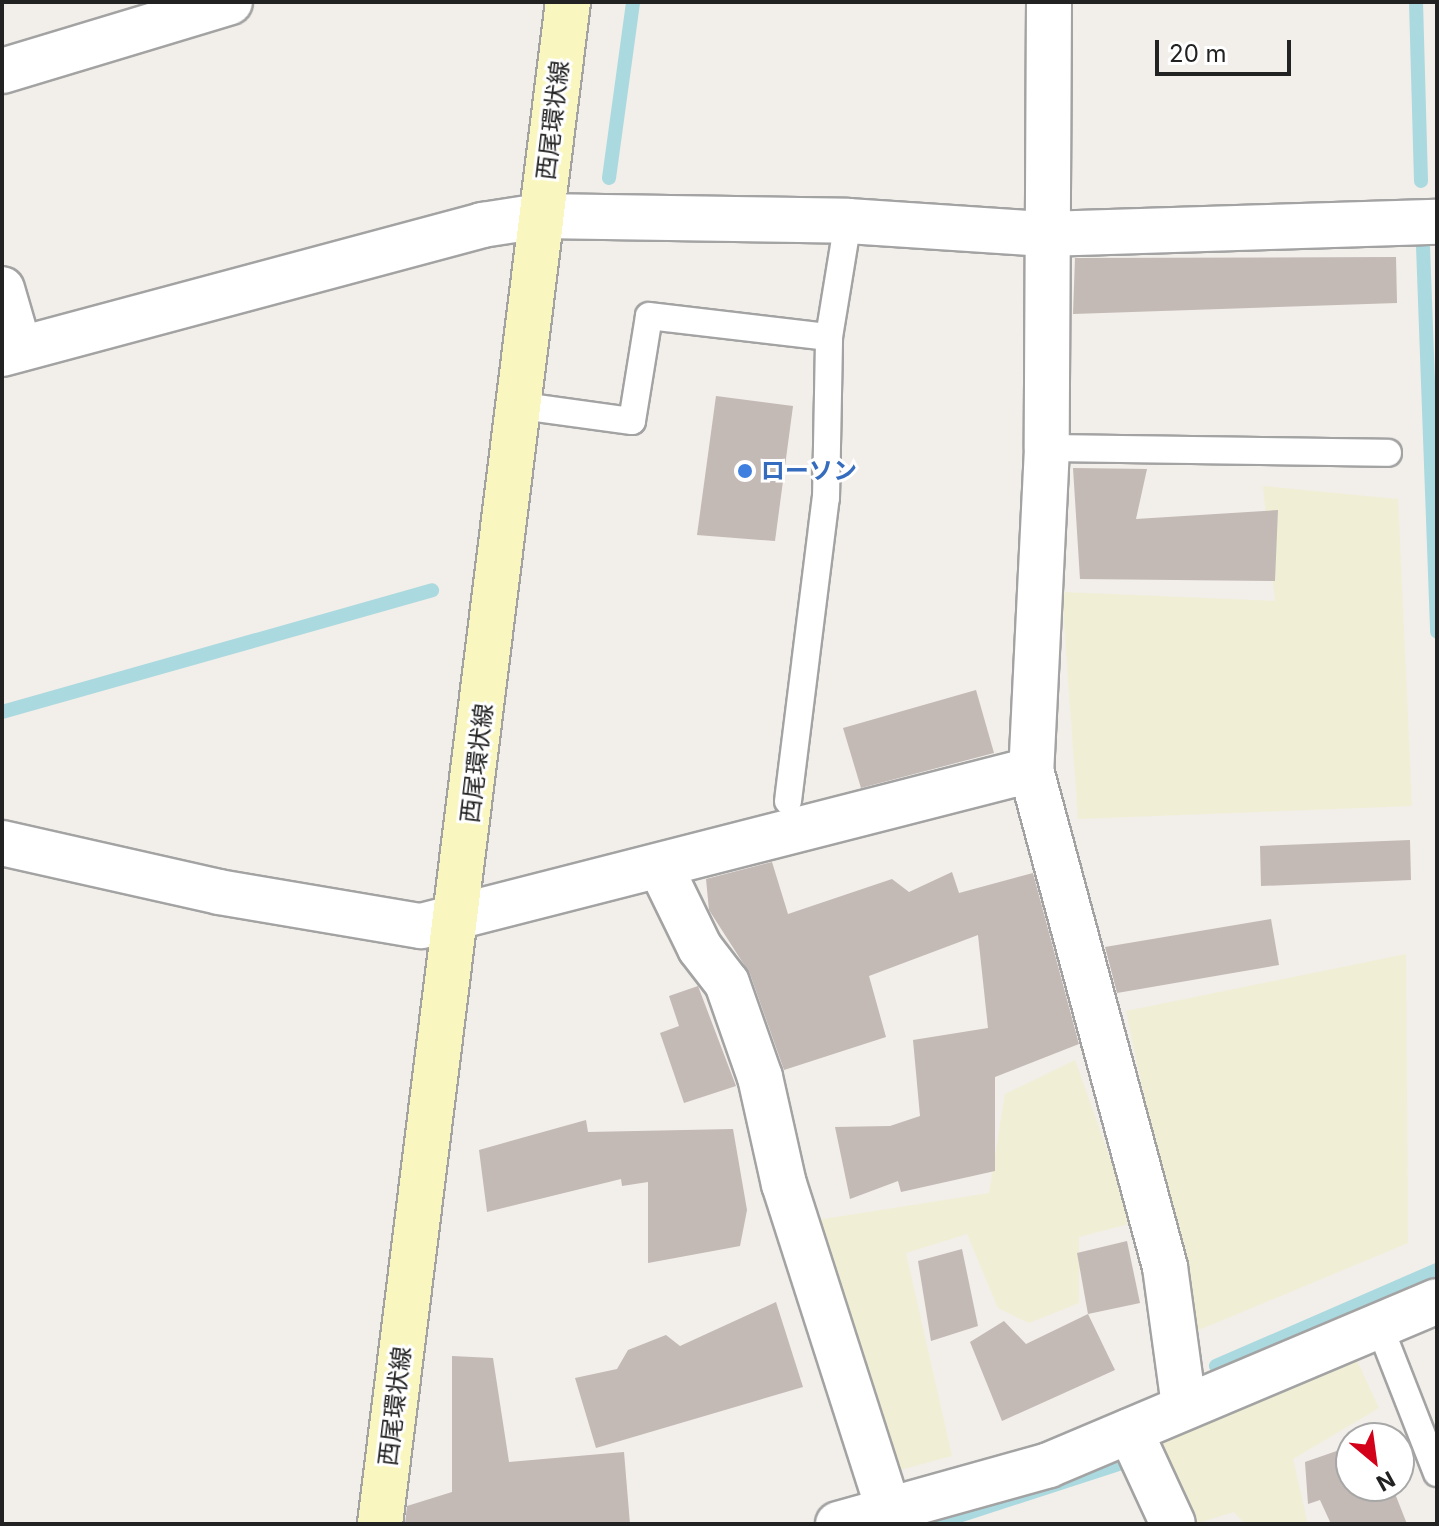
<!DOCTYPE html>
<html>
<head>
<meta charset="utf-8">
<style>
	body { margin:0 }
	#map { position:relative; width:1439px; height:1526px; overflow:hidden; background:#f2eee9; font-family:Inter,"Noto Sans JP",sans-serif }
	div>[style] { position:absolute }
	.farmland>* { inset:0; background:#f0efd5 }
	.stream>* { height:14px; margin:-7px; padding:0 7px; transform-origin:7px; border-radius:7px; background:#aad9df }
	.building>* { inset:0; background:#c3b9b5 }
	.roads { filter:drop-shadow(2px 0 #a3a3a3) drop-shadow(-2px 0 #a3a3a3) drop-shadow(0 2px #a3a3a3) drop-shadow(0 -2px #a3a3a3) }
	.service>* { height:26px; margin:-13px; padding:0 13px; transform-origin:13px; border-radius:13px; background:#fff }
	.minor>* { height:44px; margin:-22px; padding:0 22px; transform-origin:22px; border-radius:22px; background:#fff }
	.tertiary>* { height:44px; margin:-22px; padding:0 22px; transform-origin:22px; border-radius:22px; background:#fff }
	.secondary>* { height:44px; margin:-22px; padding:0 22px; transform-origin:22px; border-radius:22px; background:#faf6bf }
	.dots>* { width:22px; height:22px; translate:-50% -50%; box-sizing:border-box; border:4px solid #fff; border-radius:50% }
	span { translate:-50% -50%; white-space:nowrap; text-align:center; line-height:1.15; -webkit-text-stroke:6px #fff; paint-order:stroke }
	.street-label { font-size:24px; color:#222 }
	.shop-label { font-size:24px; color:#366cbe; font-weight:700 }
	.left { translate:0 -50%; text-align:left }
	.frame { position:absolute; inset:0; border:4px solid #222; pointer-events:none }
	.north { position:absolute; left:1335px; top:1422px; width:80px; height:80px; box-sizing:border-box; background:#fff; border:2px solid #a7a7a7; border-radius:50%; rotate:151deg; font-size:22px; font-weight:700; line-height:32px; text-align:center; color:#222 }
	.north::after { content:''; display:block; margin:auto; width:28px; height:36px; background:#d30119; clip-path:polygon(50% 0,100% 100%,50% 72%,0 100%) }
	.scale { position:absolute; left:1155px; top:40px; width:136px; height:36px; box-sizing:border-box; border:4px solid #222; border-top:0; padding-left:10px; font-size:24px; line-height:28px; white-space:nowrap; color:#222; -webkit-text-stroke:6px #fff; paint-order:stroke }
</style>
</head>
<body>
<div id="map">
	<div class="farmland">
		<i style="clip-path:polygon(1263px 486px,1398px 499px,1412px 806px,1078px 819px,1062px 592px,1275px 601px)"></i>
		<i style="clip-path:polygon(1406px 954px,1408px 1243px,1194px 1332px,1126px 1011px)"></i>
		<i style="clip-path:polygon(1075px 1060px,1133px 1223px,1079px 1237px,1079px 1303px,1029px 1323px,998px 1308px,967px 1234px,906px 1253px,952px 1456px,885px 1474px,804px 1222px,989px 1193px,1005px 1094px)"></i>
		<i style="clip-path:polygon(1352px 1350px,1379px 1408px,1293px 1459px,1308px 1524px,1245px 1524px,1234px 1512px,1195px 1524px,1152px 1435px)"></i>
	</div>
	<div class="stream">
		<i style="left:1416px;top:2px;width:179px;rotate:88.4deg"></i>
		<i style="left:609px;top:178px;width:178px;rotate:-82.2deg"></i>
		<i style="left:1423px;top:246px;width:386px;rotate:87.9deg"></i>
		<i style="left:2px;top:712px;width:447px;rotate:-15.8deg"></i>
		<i style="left:1216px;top:1366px;width:241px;rotate:-23.5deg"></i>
		<i style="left:934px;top:1524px;width:210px;rotate:-18deg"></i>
	</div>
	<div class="building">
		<i style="clip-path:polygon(1396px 257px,1397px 303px,1073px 314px,1075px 258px)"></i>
		<i style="clip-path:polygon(716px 396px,793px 406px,775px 541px,697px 535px)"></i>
		<i style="clip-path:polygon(1073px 468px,1147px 469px,1136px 519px,1278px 510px,1275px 581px,1080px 579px)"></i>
		<i style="clip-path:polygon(976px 690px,994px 753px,861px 788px,843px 728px)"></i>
		<i style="clip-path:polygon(1410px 840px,1411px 880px,1261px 886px,1260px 846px)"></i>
		<i style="clip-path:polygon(772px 862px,788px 914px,892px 879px,909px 892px,952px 872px,959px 893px,1033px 873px,1079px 1044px,995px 1077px,995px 1171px,901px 1192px,898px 1181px,850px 1199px,835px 1127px,890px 1126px,920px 1116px,913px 1040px,988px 1028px,978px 935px,869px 976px,886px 1037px,784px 1070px,750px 974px,709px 910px,706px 879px)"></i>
		<i style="clip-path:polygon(1271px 919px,1279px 965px,1117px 993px,1105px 947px)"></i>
		<i style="clip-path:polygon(698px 986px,736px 1086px,684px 1103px,660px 1033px,679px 1026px,669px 996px)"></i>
		<i style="clip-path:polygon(586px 1120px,588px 1132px,733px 1129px,747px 1210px,740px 1246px,648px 1263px,648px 1182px,622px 1186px,621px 1179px,487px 1212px,479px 1150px)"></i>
		<i style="clip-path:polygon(1127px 1241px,1140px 1303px,1088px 1314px,1077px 1253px)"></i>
		<i style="clip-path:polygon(962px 1249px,978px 1326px,931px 1341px,918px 1261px)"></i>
		<i style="clip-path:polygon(776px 1302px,803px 1387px,596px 1448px,575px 1378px,617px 1369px,628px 1350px,666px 1335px,680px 1346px)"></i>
		<i style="clip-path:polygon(1088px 1314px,1115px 1370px,1002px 1421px,970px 1342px,1004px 1321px,1026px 1344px)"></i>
		<i style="clip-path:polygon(452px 1356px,493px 1358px,509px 1462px,624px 1452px,630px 1524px,405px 1524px,407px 1506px,452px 1492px)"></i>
		<i style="clip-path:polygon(1351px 1446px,1351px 1486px,1392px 1486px,1407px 1524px,1331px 1524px,1320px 1500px,1308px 1504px,1305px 1462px)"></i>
	</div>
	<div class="roads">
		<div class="service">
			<i style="left:522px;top:406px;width:111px;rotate:7.8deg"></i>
			<i style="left:632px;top:421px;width:106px;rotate:-80.8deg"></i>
			<i style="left:649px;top:316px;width:181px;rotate:6.7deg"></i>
			<i style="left:829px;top:337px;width:118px;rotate:-80.7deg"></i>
			<i style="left:1047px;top:448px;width:341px;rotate:0.8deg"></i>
			<i style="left:788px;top:801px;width:305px;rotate:-82.9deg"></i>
			<i style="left:826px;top:498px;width:161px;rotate:-88.9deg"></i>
			<i style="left:1379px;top:1325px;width:159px;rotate:68.6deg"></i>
		</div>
		<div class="minor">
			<i style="left:1049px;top:2px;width:446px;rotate:90.3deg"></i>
			<i style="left:1047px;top:448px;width:322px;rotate:92.8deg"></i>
			<i style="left:1031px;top:770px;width:515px;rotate:74.91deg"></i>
			<i style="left:1165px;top:1267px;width:140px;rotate:82.2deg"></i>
			<i style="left:2px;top:71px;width:238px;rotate:-16.8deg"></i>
			<i style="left:2px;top:289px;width:60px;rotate:73.7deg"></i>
			<i style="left:2px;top:843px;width:222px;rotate:12.7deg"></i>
			<i style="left:219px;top:892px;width:205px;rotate:9.6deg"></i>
			<i style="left:421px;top:926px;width:630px;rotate:-14.35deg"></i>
			<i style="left:660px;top:866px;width:91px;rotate:64deg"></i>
			<i style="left:700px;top:948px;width:44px;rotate:52.4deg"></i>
			<i style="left:727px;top:983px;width:100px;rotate:70.7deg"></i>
			<i style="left:760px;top:1077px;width:110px;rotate:77.4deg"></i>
			<i style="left:784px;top:1184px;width:357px;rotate:72.2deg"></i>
			<i style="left:1130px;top:1431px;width:102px;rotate:65.2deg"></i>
			<i style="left:838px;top:1524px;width:219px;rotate:-15.6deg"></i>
			<i style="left:1049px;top:1465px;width:421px;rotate:-22.9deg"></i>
		</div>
		<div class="tertiary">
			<i style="left:2px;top:354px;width:497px;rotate:-15deg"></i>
			<i style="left:482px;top:225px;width:59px;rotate:-8.8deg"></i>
			<i style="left:540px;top:216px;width:308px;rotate:0.9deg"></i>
			<i style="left:848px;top:221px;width:197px;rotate:3.8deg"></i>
			<i style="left:1045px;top:234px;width:392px;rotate:-1.8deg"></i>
		</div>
		<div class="secondary">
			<i style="left:380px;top:1524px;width:1534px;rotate:-82.96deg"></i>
		</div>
	</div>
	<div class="dots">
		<i style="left:745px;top:471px;background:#3f7fe0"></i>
	</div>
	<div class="street-label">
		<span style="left:553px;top:120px;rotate:-83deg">西尾環状線</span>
		<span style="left:477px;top:763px;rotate:-83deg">西尾環状線</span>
		<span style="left:395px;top:1406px;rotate:-83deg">西尾環状線</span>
	</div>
	<div class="shop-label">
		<span class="left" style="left:761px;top:471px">ローソン</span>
	</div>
	<div class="frame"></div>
	<div class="north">N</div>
	<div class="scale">20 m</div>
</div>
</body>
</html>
